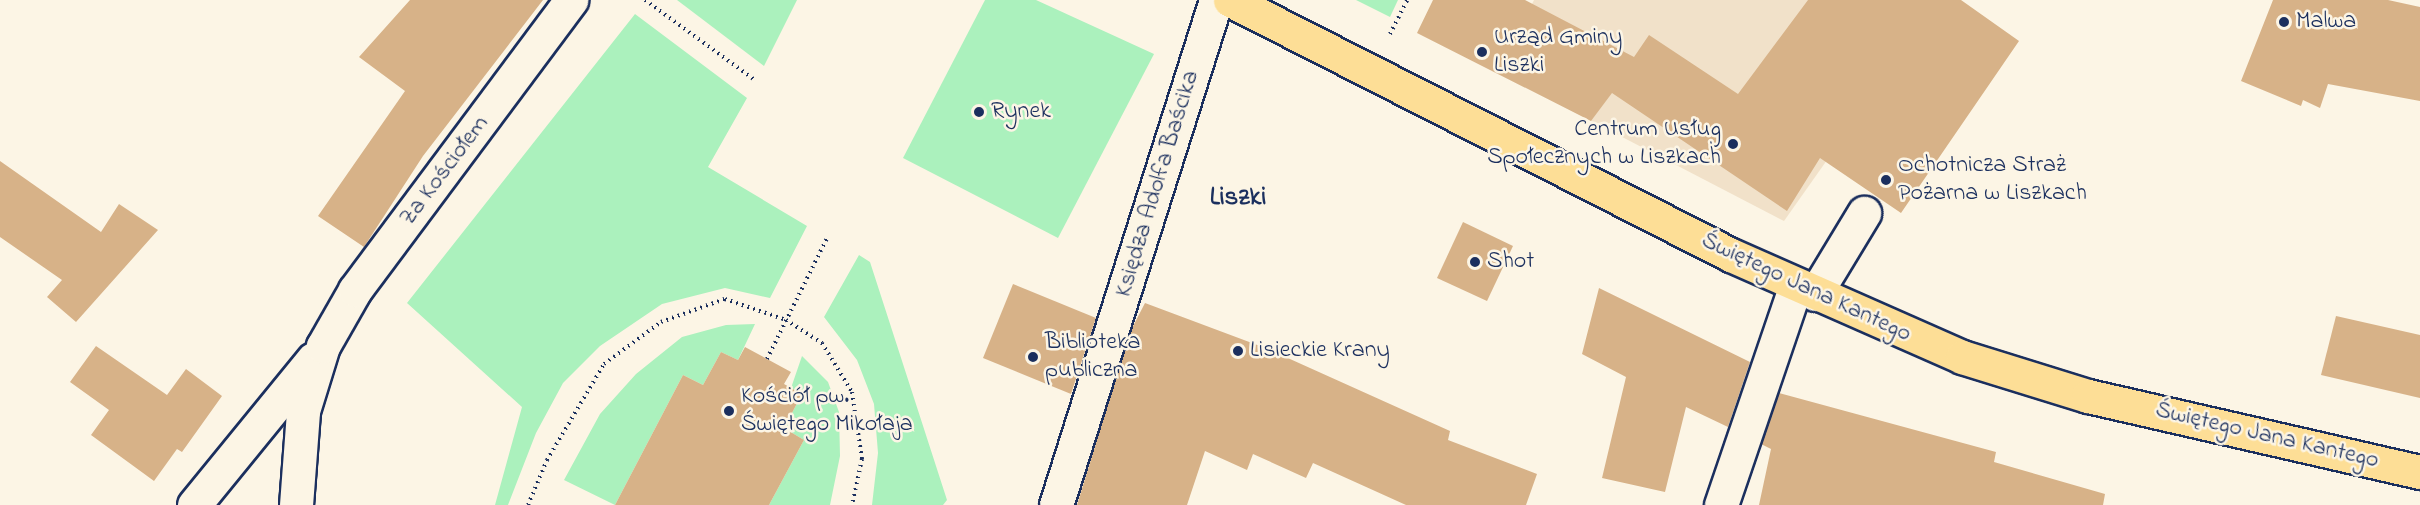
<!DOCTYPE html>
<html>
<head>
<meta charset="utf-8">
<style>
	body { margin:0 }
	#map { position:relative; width:2420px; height:505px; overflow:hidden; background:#fcf5e5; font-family:"Indie Flower",sans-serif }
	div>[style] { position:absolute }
	.built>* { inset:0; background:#f1e1c9 }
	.green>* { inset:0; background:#abf1bd }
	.building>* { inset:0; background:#d7b288 }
	.path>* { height:4px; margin-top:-2px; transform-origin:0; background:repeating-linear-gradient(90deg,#1b2f5e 0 1.5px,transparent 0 6px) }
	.roads { filter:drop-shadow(2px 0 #1b2f5e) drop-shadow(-2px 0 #1b2f5e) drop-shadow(0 2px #1b2f5e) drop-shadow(0 -2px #1b2f5e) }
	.minor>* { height:33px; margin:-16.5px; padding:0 16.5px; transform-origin:16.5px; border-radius:16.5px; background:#fcf5e5 }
	.major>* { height:33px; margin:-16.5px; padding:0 16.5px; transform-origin:16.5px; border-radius:16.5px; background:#fdde96 }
	.dots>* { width:16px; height:16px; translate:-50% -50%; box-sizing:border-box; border:3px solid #fcf5e5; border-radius:50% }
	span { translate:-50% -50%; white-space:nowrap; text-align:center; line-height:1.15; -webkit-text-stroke:5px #fcf5e5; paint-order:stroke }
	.poi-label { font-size:24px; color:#1b2f5e }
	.left { translate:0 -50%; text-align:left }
	.right { translate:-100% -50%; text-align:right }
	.street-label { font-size:24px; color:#1b2f5e }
	.quarter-label { font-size:27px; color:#1b2f5e; font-weight:700 }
</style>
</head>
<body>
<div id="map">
	<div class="built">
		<i style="clip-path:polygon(1534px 0,1940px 0,1784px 221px,1497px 72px)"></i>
	</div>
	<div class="green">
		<i style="clip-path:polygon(677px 0,797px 0,764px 66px)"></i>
		<i style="clip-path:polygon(985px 0,1036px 0,1154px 54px,1058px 238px,903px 158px)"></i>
		<i style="clip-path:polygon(1356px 0,1398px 0,1390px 17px)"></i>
		<i style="clip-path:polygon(635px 14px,747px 98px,708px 167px,807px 226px,770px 298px,725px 288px,662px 304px,600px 346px,563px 383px,536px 433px,508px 505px,495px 505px,522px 407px,407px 303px)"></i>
		<i style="clip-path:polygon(859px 255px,870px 262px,947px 500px,943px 505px,872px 505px,878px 453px,874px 404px,857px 360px,824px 317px)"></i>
		<i style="clip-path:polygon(755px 324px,738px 360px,721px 352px,703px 385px,683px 375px,615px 505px,564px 480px,600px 414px,636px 374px,682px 337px,726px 325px)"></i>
		<i style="clip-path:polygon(802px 356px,828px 382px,839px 412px,840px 456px,830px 505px,769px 505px,804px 440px,784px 428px,802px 394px,791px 388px)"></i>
	</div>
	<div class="building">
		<i style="clip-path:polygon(410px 0,543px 0,423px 156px,364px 247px,318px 216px,405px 91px,359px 57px)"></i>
		<i style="clip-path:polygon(1433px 0,1525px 0,1634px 57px,1649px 35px,1738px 94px,1808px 0,1961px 0,2019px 41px,1901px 213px,1820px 158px,1787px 211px,1612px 93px,1591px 121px,1417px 33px)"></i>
		<i style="clip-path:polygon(2273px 0,2388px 0,2420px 7px,2420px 101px,2328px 84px,2320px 108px,2303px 100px,2301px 106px,2241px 81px)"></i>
		<i style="clip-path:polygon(0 161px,101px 232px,119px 204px,158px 230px,76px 322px,47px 297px,62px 280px,0 237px)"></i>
		<i style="clip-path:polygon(1463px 222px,1513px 246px,1487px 301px,1437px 278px)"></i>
		<i style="clip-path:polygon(1013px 284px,1096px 318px,1071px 394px,983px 358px)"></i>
		<i style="clip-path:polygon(1599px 288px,1750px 362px,1728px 427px,1686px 407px,1665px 492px,1602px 478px,1626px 377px,1582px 354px)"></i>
		<i style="clip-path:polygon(1145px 303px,1268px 349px,1450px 431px,1448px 440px,1537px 474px,1526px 505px,1406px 505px,1313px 463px,1306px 478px,1253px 454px,1247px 470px,1205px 451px,1187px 505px,1077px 505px,1130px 332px)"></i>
		<i style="clip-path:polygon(2336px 316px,2420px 335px,2420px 398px,2321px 375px)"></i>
		<i style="clip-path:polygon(96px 346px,167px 395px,186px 369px,222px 396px,182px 452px,177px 449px,154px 481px,91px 435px,109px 410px,70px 382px)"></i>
		<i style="clip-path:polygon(745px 347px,791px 372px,784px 384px,802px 394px,784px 428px,804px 440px,769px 505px,615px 505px,683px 375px,703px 385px,721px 352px,738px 360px)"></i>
		<i style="clip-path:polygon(1779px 393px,1996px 452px,1994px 462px,2105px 494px,2103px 505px,1759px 505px,1771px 449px,1761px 444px)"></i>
	</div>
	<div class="path">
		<i style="left:645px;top:0;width:137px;rotate:36.1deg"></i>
		<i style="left:1390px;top:34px;width:38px;rotate:-63deg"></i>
		<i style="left:767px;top:359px;width:137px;rotate:-63.6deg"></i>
		<i style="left:528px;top:505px;width:49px;rotate:-67.1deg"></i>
		<i style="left:547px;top:460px;width:112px;rotate:-59.3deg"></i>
		<i style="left:604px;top:364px;width:71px;rotate:-36.4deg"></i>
		<i style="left:661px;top:322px;width:68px;rotate:-19.8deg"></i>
		<i style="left:725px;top:299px;width:65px;rotate:19deg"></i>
		<i style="left:786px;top:320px;width:43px;rotate:32.6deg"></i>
		<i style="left:822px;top:343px;width:57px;rotate:58.5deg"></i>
		<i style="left:852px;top:392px;width:68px;rotate:81.5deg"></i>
		<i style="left:862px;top:459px;width:47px;rotate:102.3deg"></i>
	</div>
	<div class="roads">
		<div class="minor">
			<i style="left:1815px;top:294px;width:95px;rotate:-58.8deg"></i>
			<i style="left:194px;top:505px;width:188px;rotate:-50.8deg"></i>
			<i style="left:296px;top:505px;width:94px;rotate:-85.7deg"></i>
			<i style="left:303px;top:411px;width:68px;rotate:-72.9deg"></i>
			<i style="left:323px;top:346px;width:64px;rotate:-60.3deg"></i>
			<i style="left:355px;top:290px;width:362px;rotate:-53.3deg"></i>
			<i style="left:1056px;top:505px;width:530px;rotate:-72.42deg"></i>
			<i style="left:1721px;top:505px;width:232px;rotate:-71.2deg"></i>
		</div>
		<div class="major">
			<i style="left:1230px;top:0;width:562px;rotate:26.98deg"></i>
			<i style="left:1731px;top:255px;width:253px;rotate:23.8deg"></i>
			<i style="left:1962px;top:357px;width:132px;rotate:17.2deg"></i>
			<i style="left:2088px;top:396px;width:341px;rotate:12.9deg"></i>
		</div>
	</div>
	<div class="dots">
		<i style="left:2284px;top:22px;background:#1b2f5e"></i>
		<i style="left:1482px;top:52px;background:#1b2f5e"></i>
		<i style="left:979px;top:112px;background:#1b2f5e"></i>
		<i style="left:1733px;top:144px;background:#1b2f5e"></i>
		<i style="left:1886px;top:180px;background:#1b2f5e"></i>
		<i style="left:1475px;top:262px;background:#1b2f5e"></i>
		<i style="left:1238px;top:351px;background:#1b2f5e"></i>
		<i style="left:1033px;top:357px;background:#1b2f5e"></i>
		<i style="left:729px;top:411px;background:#1b2f5e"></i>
	</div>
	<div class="poi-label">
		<span class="left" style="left:2296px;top:22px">Malwa</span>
		<span class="left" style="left:1494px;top:52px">Urząd Gminy<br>Liszki</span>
		<span class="left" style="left:991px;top:112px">Rynek</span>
		<span class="right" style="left:1721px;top:144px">Centrum Usług<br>Społecznych w Liszkach</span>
		<span class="left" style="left:1898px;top:180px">Ochotnicza Straż<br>Pożarna w Liszkach</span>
		<span class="left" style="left:1487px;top:262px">Shot</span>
		<span class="left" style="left:1045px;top:357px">Biblioteka<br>publiczna</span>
		<span class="left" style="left:1250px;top:351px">Lisieckie Krany</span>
		<span class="left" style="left:741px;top:411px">Kościół pw.<br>Świętego Mikołaja</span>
	</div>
	<div class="street-label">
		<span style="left:445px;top:171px;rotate:-53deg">Za Kościołem</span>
		<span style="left:1158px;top:184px;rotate:-73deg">Księdza Adolfa Baścika</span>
		<span style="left:1806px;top:288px;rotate:25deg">Świętego Jana Kantego</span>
		<span style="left:2267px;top:436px;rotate:13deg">Świętego Jana Kantego</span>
	</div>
	<div class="quarter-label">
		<span style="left:1238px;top:198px">Liszki</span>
	</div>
</div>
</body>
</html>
